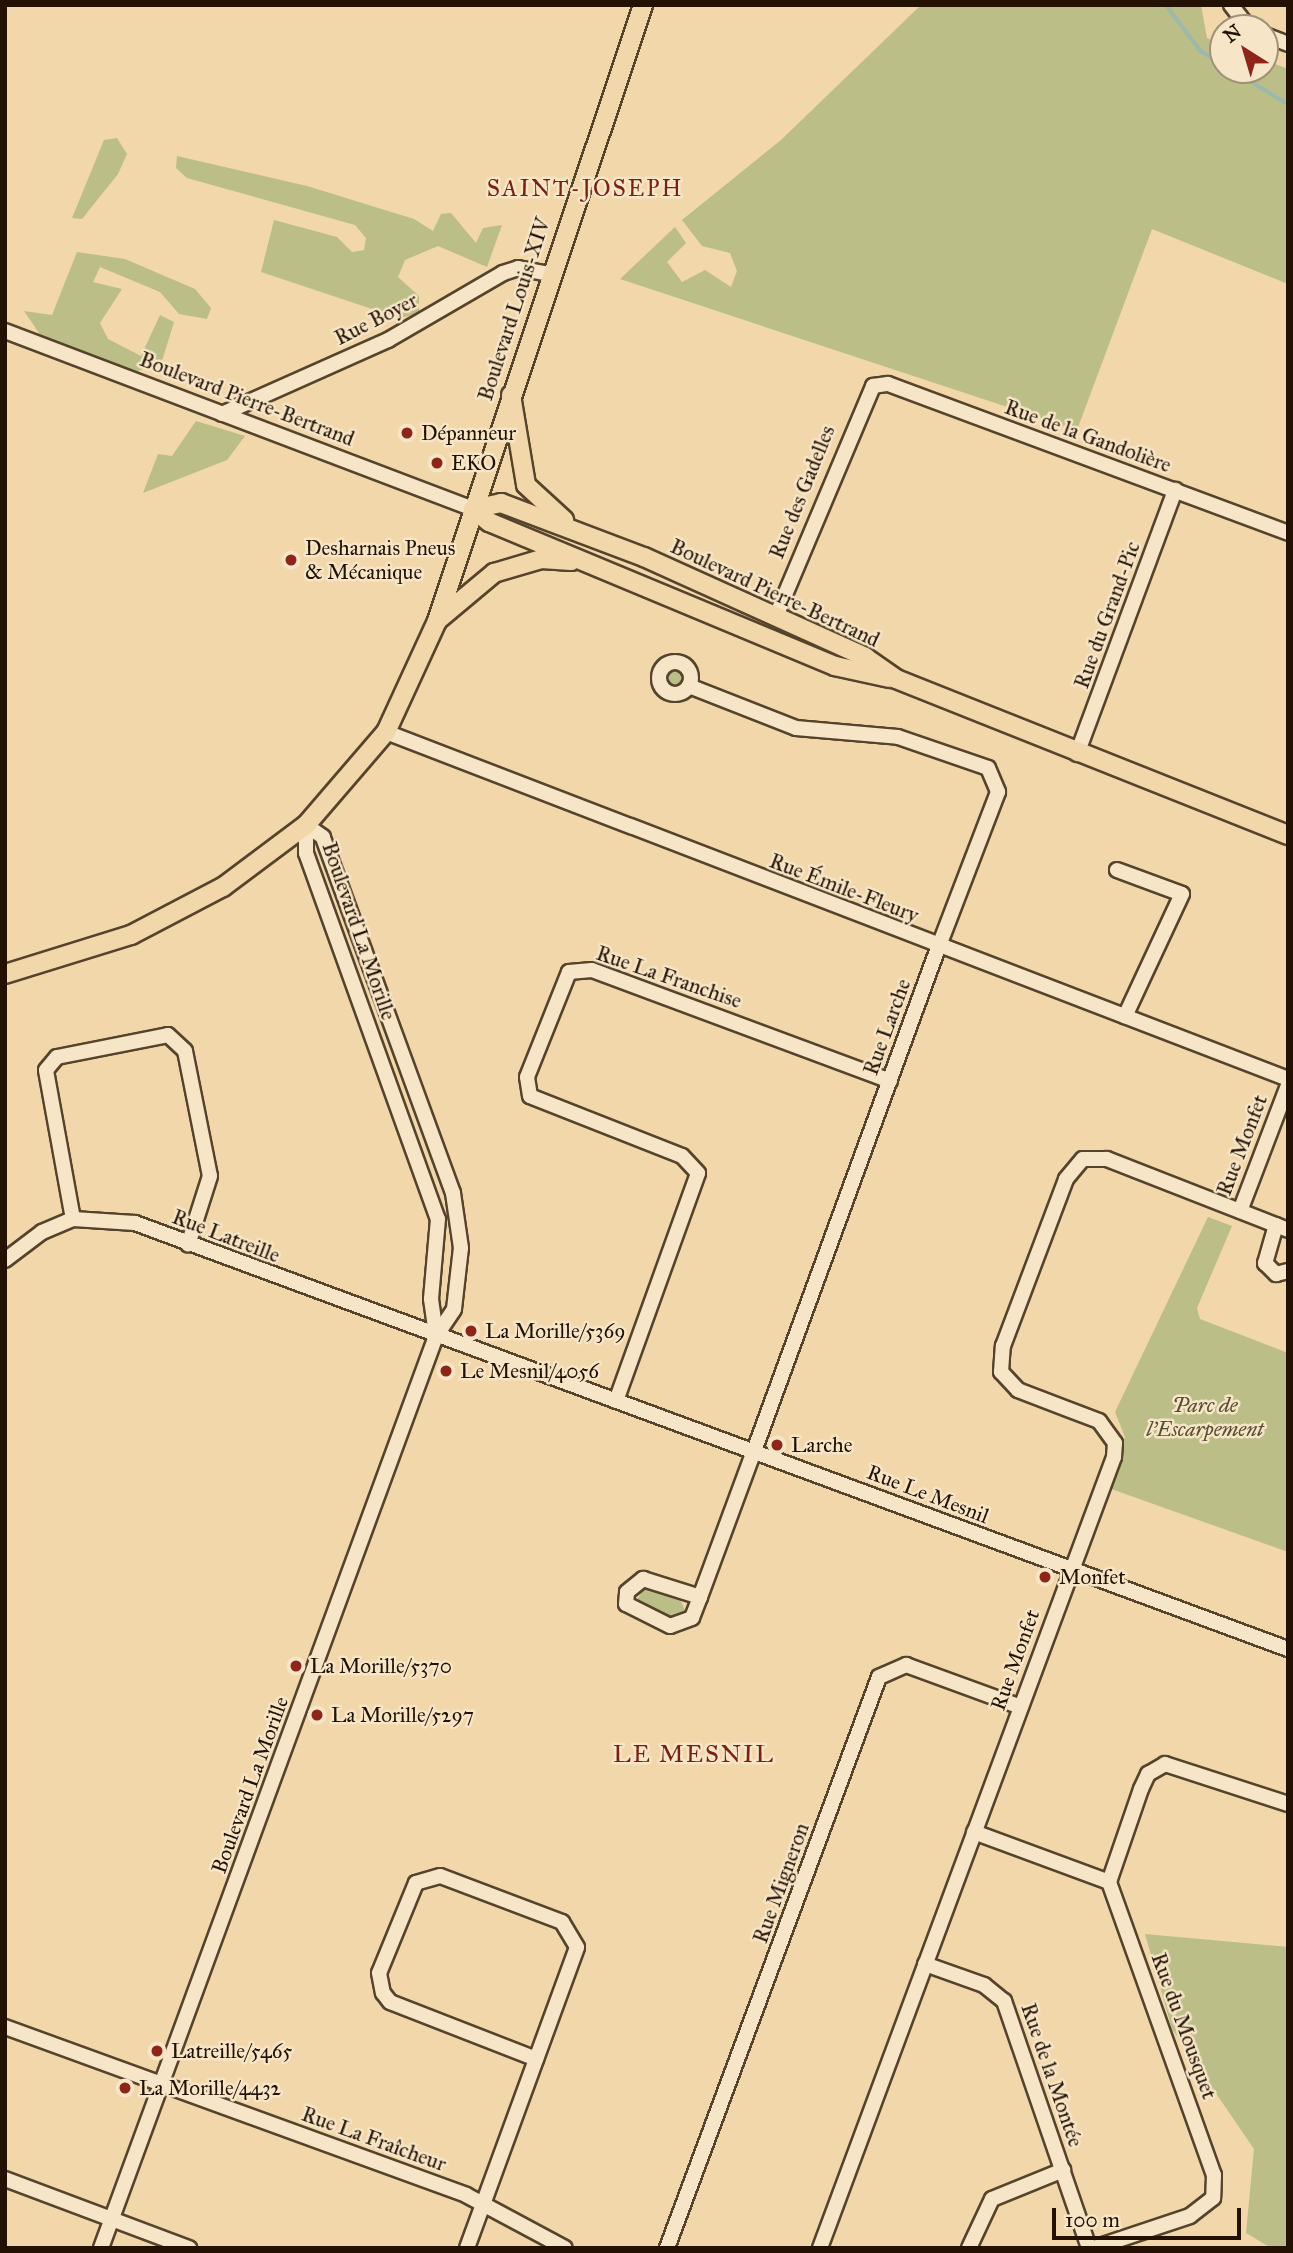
<!DOCTYPE html>
<html>
<head>
<meta charset="utf-8">
<style>
	body { margin:0 }
	#map { position:relative; width:1293px; height:2253px; overflow:hidden; background:#f1d7a9; font-family:"IM FELL Great Primer",serif }
	div>[style] { position:absolute }
	.green>* { inset:0; background:#bbbe87 }
	.round { border-radius:50% }
	.stream>* { height:3.5px; margin:-1.75px; padding:0 1.75px; transform-origin:1.75px; border-radius:1.75px; background:#9bb9ad }
	.roads { filter:drop-shadow(2px 0 #56432c) drop-shadow(-2px 0 #56432c) drop-shadow(0 2px #56432c) drop-shadow(0 -2px #56432c) }
	.minor>* { height:14px; margin:-7px; padding:0 7px; transform-origin:7px; border-radius:7px; background:#f6e5c7 }
	.minor>.ring { margin:-7px; padding:0; box-sizing:content-box; background:none; border:14px solid #f6e5c7; border-radius:50% }
	.major>* { height:18px; margin:-9px; padding:0 9px; transform-origin:9px; border-radius:9px; background:#f1d7a9 }
	.dots>* { width:19px; height:19px; translate:-50% -50%; box-sizing:border-box; border:4px solid #f6e5c7; border-radius:50% }
	span { translate:-50% -50%; white-space:nowrap; text-align:center; line-height:1.15; -webkit-text-stroke:5px #f6e5c7; paint-order:stroke }
	.street-label { font-size:21px; color:#231203 }
	.poi-label { font-size:21px; color:#231203 }
	.left { translate:0 -50%; text-align:left }
	.park-label { font-size:21px; color:#584e31; font-style:italic }
	.neighbourhood-label { font-size:23px; color:#7a1f14; letter-spacing:2px }
	.quarter-label { font-size:24px; color:#7a1f14; letter-spacing:2px }
	.frame { position:absolute; inset:0; border:7px solid #231203; pointer-events:none }
	.north { position:absolute; left:1209px; top:14px; width:70px; height:70px; box-sizing:border-box; background:#f6e5c7; border:2px solid #a29179; border-radius:50%; rotate:323deg; font-size:19px; font-weight:700; line-height:28px; text-align:center; color:#231203 }
	.north::after { content:''; display:block; margin:auto; width:24px; height:32px; background:#8f2418; clip-path:polygon(50% 0,100% 100%,50% 72%,0 100%) }
	.scale { position:absolute; left:1052px; top:2208px; width:189px; height:32px; box-sizing:border-box; border:4px solid #231203; border-top:0; padding-left:9px; font-size:21px; line-height:24px; white-space:nowrap; color:#231203; -webkit-text-stroke:5px #f6e5c7; paint-order:stroke }
</style>
</head>
<body>
<div id="map">
	<div class="green">
		<i style="clip-path:polygon(921px 5px,1201px 5px,1207px 38px,1223px 45px,1223px 70px,1265px 70px,1265px 60px,1288px 69px,1288px 284px,1152px 229px,1077px 430px,620px 279px,675px 227px,686px 243px,667px 262px,682px 282px,705px 270px,731px 287px,737px 271px,730px 253px,702px 246px,682px 220px,781px 140px)"></i>
		<i style="clip-path:polygon(117px 138px,127px 154px,118px 174px,82px 219px,72px 218px,104px 140px)"></i>
		<i style="clip-path:polygon(177px 156px,307px 186px,414px 219px,433px 231px,441px 214px,451px 213px,476px 243px,483px 228px,502px 225px,487px 267px,438px 246px,405px 260px,398px 277px,419px 296px,419px 314px,399px 318px,261px 272px,274px 220px,337px 237px,352px 252px,364px 250px,366px 238px,355px 225px,187px 178px,176px 168px)"></i>
		<i style="clip-path:polygon(77px 252px,125px 259px,195px 289px,211px 308px,207px 319px,179px 314px,160px 292px,100px 267px,93px 282px,122px 289px,100px 323px,108px 339px,141px 356px,160px 315px,174px 322px,162px 361px,136px 372px,43px 339px,24px 311px,52px 315px)"></i>
		<i style="clip-path:polygon(196px 421px,245px 436px,227px 460px,143px 493px,158px 454px,172px 456px)"></i>
		<i class="round" style="left:664px;top:667px;width:20px;height:20px"></i>
		<i style="clip-path:polygon(1208px 1217px,1232px 1226px,1197px 1308px,1200px 1319px,1288px 1353px,1288px 1552px,1103px 1486px,1125px 1437px,1115px 1412px)"></i>
		<i style="clip-path:polygon(646px 1586px,680px 1600px,686px 1612px,668px 1618px,634px 1604px)"></i>
		<i style="clip-path:polygon(1145px 1934px,1288px 1947px,1288px 2248px,1271px 2248px,1246px 2233px,1254px 2149px,1172px 2029px)"></i>
	</div>
	<div class="stream">
		<i style="left:1166px;top:5px;width:58px;rotate:52.7deg"></i>
		<i style="left:1201px;top:51px;width:26px;rotate:31deg"></i>
		<i style="left:1232px;top:70px;width:66px;rotate:31.3deg"></i>
	</div>
	<div class="roads">
		<div class="minor">
			<i style="left:1231px;top:5px;width:29px;rotate:52deg"></i>
			<i style="left:1265px;top:35px;width:25px;rotate:21deg"></i>
			<i style="left:5px;top:331px;width:501px;rotate:20.82deg"></i>
			<i style="left:222px;top:414px;width:182px;rotate:-24deg"></i>
			<i style="left:388px;top:340px;width:133px;rotate:-30.2deg"></i>
			<i style="left:503px;top:273px;width:16px;rotate:-18deg"></i>
			<i style="left:518px;top:268px;width:31px;rotate:11deg"></i>
			<i style="left:776px;top:616px;width:250px;rotate:-67.1deg"></i>
			<i style="left:873px;top:386px;width:15px;rotate:-8deg"></i>
			<i style="left:888px;top:384px;width:427px;rotate:20.4deg"></i>
			<i class="ring" style="left:659px;top:662px;width:18px;height:18px"></i>
			<i style="left:689px;top:686px;width:115px;rotate:21.4deg"></i>
			<i style="left:796px;top:728px;width:102px;rotate:5deg"></i>
			<i style="left:898px;top:737px;width:95px;rotate:19deg"></i>
			<i style="left:988px;top:768px;width:26px;rotate:67deg"></i>
			<i style="left:998px;top:792px;width:167px;rotate:111deg"></i>
			<i style="left:938px;top:948px;width:536px;rotate:110.09deg"></i>
			<i style="left:754px;top:1451px;width:156px;rotate:110.3deg"></i>
			<i style="left:700px;top:1597px;width:22px;rotate:111deg"></i>
			<i style="left:692px;top:1618px;width:23px;rotate:160deg"></i>
			<i style="left:670px;top:1626px;width:49px;rotate:-153.4deg"></i>
			<i style="left:626px;top:1604px;width:12px;rotate:-85deg"></i>
			<i style="left:627px;top:1592px;width:21px;rotate:-39deg"></i>
			<i style="left:643px;top:1579px;width:60px;rotate:17.5deg"></i>
			<i style="left:386px;top:732px;width:966px;rotate:21.04deg"></i>
			<i style="left:1077px;top:754px;width:282px;rotate:-69.6deg"></i>
			<i style="left:306px;top:825px;width:28px;rotate:90deg"></i>
			<i style="left:306px;top:853px;width:389px;rotate:70.2deg"></i>
			<i style="left:438px;top:1219px;width:80px;rotate:95deg"></i>
			<i style="left:431px;top:1299px;width:37px;rotate:82deg"></i>
			<i style="left:1117px;top:870px;width:69px;rotate:20.3deg"></i>
			<i style="left:1182px;top:894px;width:135px;rotate:115deg"></i>
			<i style="left:1240px;top:1211px;width:135px;rotate:-69.1deg"></i>
			<i style="left:73px;top:1219px;width:151px;rotate:-100.3deg"></i>
			<i style="left:46px;top:1070px;width:17px;rotate:-50deg"></i>
			<i style="left:57px;top:1057px;width:113px;rotate:-11.2deg"></i>
			<i style="left:168px;top:1035px;width:23px;rotate:43deg"></i>
			<i style="left:185px;top:1051px;width:127px;rotate:78.7deg"></i>
			<i style="left:210px;top:1176px;width:72px;rotate:107.7deg"></i>
			<i style="left:1276px;top:1225px;width:40px;rotate:106deg"></i>
			<i style="left:1265px;top:1263px;width:16px;rotate:45deg"></i>
			<i style="left:1276px;top:1274px;width:12px;rotate:-14deg"></i>
			<i style="left:5px;top:1260px;width:46px;rotate:-37.1deg"></i>
			<i style="left:42px;top:1232px;width:34px;rotate:-23deg"></i>
			<i style="left:73px;top:1219px;width:62px;rotate:3.7deg"></i>
			<i style="left:135px;top:1223px;width:1229px;rotate:20.28deg"></i>
			<i style="left:616px;top:1401px;width:242px;rotate:-70.2deg"></i>
			<i style="left:698px;top:1173px;width:23px;rotate:-133deg"></i>
			<i style="left:682px;top:1156px;width:163px;rotate:-158.5deg"></i>
			<i style="left:530px;top:1096px;width:19px;rotate:-99deg"></i>
			<i style="left:527px;top:1077px;width:113px;rotate:-68.2deg"></i>
			<i style="left:569px;top:972px;width:23px;rotate:-5deg"></i>
			<i style="left:592px;top:970px;width:318px;rotate:20.4deg"></i>
			<i style="left:974px;top:1832px;width:144px;rotate:20.3deg"></i>
			<i style="left:1109px;top:1882px;width:311px;rotate:70.3deg"></i>
			<i style="left:1214px;top:2175px;width:23px;rotate:92deg"></i>
			<i style="left:1213px;top:2198px;width:29px;rotate:142deg"></i>
			<i style="left:1190px;top:2216px;width:101px;rotate:161.6deg"></i>
			<i style="left:1109px;top:1882px;width:98px;rotate:-71deg"></i>
			<i style="left:1141px;top:1789px;width:17px;rotate:-65deg"></i>
			<i style="left:1148px;top:1774px;width:20px;rotate:-30deg"></i>
			<i style="left:1165px;top:1764px;width:129px;rotate:18deg"></i>
			<i style="left:925px;top:1964px;width:63px;rotate:19.6deg"></i>
			<i style="left:984px;top:1985px;width:26px;rotate:39deg"></i>
			<i style="left:1004px;top:2001px;width:261px;rotate:71deg"></i>
			<i style="left:5px;top:2027px;width:491px;rotate:20deg"></i>
			<i style="left:466px;top:2195px;width:112px;rotate:28.2deg"></i>
			<i style="left:5px;top:2179px;width:197px;rotate:20.6deg"></i>
			<i style="left:101px;top:2248px;width:972px;rotate:-69.83deg"></i>
			<i style="left:436px;top:1336px;width:32px;rotate:-56deg"></i>
			<i style="left:454px;top:1309px;width:61px;rotate:-83.5deg"></i>
			<i style="left:461px;top:1248px;width:56px;rotate:-98.3deg"></i>
			<i style="left:453px;top:1193px;width:379px;rotate:-110.1deg"></i>
			<i style="left:323px;top:837px;width:21px;rotate:-145deg"></i>
			<i style="left:467px;top:2248px;width:320px;rotate:-69.9deg"></i>
			<i style="left:577px;top:1947px;width:29px;rotate:-121deg"></i>
			<i style="left:562px;top:1922px;width:130px;rotate:-159.3deg"></i>
			<i style="left:440px;top:1876px;width:25px;rotate:164deg"></i>
			<i style="left:416px;top:1883px;width:97px;rotate:112.3deg"></i>
			<i style="left:379px;top:1973px;width:20px;rotate:79deg"></i>
			<i style="left:383px;top:1993px;width:11px;rotate:52deg"></i>
			<i style="left:390px;top:2002px;width:157px;rotate:21.3deg"></i>
			<i style="left:667px;top:2248px;width:609px;rotate:-69.63deg"></i>
			<i style="left:879px;top:1677px;width:30px;rotate:-24deg"></i>
			<i style="left:906px;top:1665px;width:122px;rotate:20.1deg"></i>
			<i style="left:820px;top:2248px;width:844px;rotate:-69.61deg"></i>
			<i style="left:1114px;top:1457px;width:14px;rotate:-86deg"></i>
			<i style="left:1115px;top:1443px;width:27px;rotate:-126deg"></i>
			<i style="left:1099px;top:1421px;width:87px;rotate:-159.1deg"></i>
			<i style="left:1018px;top:1390px;width:25px;rotate:-133deg"></i>
			<i style="left:1001px;top:1372px;width:26px;rotate:-86deg"></i>
			<i style="left:1003px;top:1346px;width:178px;rotate:-69.3deg"></i>
			<i style="left:1066px;top:1179px;width:26px;rotate:-50deg"></i>
			<i style="left:1083px;top:1159px;width:24px"></i>
			<i style="left:1107px;top:1159px;width:194px;rotate:21.4deg"></i>
			<i style="left:969px;top:2248px;width:54px;rotate:-64.9deg"></i>
			<i style="left:992px;top:2199px;width:77px;rotate:-22.2deg"></i>
		</div>
		<div class="major">
			<i style="left:511px;top:395px;width:91px;rotate:80.5deg"></i>
			<i style="left:526px;top:485px;width:52px;rotate:42.6deg"></i>
			<i style="left:473px;top:509px;width:29px;rotate:-12deg"></i>
			<i style="left:501px;top:503px;width:153px;rotate:20.7deg"></i>
			<i style="left:644px;top:557px;width:243px;rotate:24.3deg"></i>
			<i style="left:865px;top:657px;width:38px;rotate:35deg"></i>
			<i style="left:896px;top:679px;width:422px;rotate:21.7deg"></i>
			<i style="left:473px;top:509px;width:21px;rotate:39deg"></i>
			<i style="left:489px;top:522px;width:375px;rotate:22.6deg"></i>
			<i style="left:835px;top:666px;width:56px;rotate:12.3deg"></i>
			<i style="left:439px;top:619px;width:72px;rotate:-39.9deg"></i>
			<i style="left:494px;top:573px;width:49px;rotate:-16.6deg"></i>
			<i style="left:541px;top:559px;width:30px;rotate:4deg"></i>
			<i style="left:5px;top:974px;width:132px;rotate:-17.2deg"></i>
			<i style="left:131px;top:935px;width:104px;rotate:-27.6deg"></i>
			<i style="left:223px;top:887px;width:104px;rotate:-36.8deg"></i>
			<i style="left:306px;top:825px;width:123px;rotate:-49.3deg"></i>
			<i style="left:386px;top:732px;width:122px;rotate:-65.3deg"></i>
			<i style="left:437px;top:621px;width:650px;rotate:-71.51deg"></i>
		</div>
	</div>
	<div class="dots">
		<i style="left:407px;top:433px;background:#8f2418"></i>
		<i style="left:437px;top:463px;background:#8f2418"></i>
		<i style="left:291px;top:560px;background:#8f2418"></i>
		<i style="left:471px;top:1331px;background:#8f2418"></i>
		<i style="left:446px;top:1371px;background:#8f2418"></i>
		<i style="left:777px;top:1445px;background:#8f2418"></i>
		<i style="left:1045px;top:1577px;background:#8f2418"></i>
		<i style="left:296px;top:1666px;background:#8f2418"></i>
		<i style="left:317px;top:1715px;background:#8f2418"></i>
		<i style="left:157px;top:2051px;background:#8f2418"></i>
		<i style="left:125px;top:2088px;background:#8f2418"></i>
	</div>
	<div class="street-label">
		<span style="left:514px;top:309px;rotate:-72deg">Boulevard Louis-XIV</span>
		<span style="left:376px;top:319px;rotate:-27deg">Rue Boyer</span>
		<span style="left:247px;top:399px;rotate:21deg">Boulevard Pierre-Bertrand</span>
		<span style="left:1088px;top:436px;rotate:20deg">Rue de la Gandolière</span>
		<span style="left:802px;top:492px;rotate:-68deg">Rue des Gadelles</span>
		<span style="left:775px;top:593px;rotate:25deg">Boulevard Pierre-Bertrand</span>
		<span style="left:1107px;top:615px;rotate:-70deg">Rue du Grand-Pic</span>
		<span style="left:844px;top:888px;rotate:21deg">Rue Émile-Fleury</span>
		<span style="left:359px;top:931px;rotate:71deg">Boulevard La Morille</span>
		<span style="left:669px;top:977px;rotate:19deg">Rue La Franchise</span>
		<span style="left:887px;top:1027px;rotate:-70deg">Rue Larche</span>
		<span style="left:1242px;top:1145px;rotate:-69deg">Rue Monfet</span>
		<span style="left:226px;top:1236px;rotate:21deg">Rue Latreille</span>
		<span style="left:928px;top:1494px;rotate:21deg">Rue Le Mesnil</span>
		<span style="left:1015px;top:1660px;rotate:-70deg">Rue Monfet</span>
		<span style="left:250px;top:1785px;rotate:-70deg">Boulevard La Morille</span>
		<span style="left:781px;top:1883px;rotate:-70deg">Rue Migneron</span>
		<span style="left:1184px;top:2026px;rotate:70deg">Rue du Mousquet</span>
		<span style="left:1052px;top:2075px;rotate:71deg">Rue de la Montée</span>
		<span style="left:374px;top:2139px;rotate:20deg">Rue La Fraîcheur</span>
	</div>
	<div class="poi-label">
		<span class="left" style="left:421px;top:433px">Dépanneur</span>
		<span class="left" style="left:451px;top:463px">EKO</span>
		<span class="left" style="left:305px;top:560px">Desharnais Pneus<br>&amp; Mécanique</span>
		<span class="left" style="left:485px;top:1331px">La Morille/5369</span>
		<span class="left" style="left:460px;top:1371px">Le Mesnil/4056</span>
		<span class="left" style="left:791px;top:1445px">Larche</span>
		<span class="left" style="left:1059px;top:1577px">Monfet</span>
		<span class="left" style="left:310px;top:1666px">La Morille/5370</span>
		<span class="left" style="left:331px;top:1715px">La Morille/5297</span>
		<span class="left" style="left:171px;top:2051px">Latreille/5465</span>
		<span class="left" style="left:139px;top:2088px">La Morille/4432</span>
	</div>
	<div class="park-label">
		<span style="left:1205px;top:1417px">Parc de<br>l'Escarpement</span>
	</div>
	<div class="neighbourhood-label">
		<span style="left:585px;top:188px">SAINT-JOSEPH</span>
	</div>
	<div class="quarter-label">
		<span style="left:694px;top:1755px">LE MESNIL</span>
	</div>
	<div class="frame"></div>
	<div class="north">N</div>
	<div class="scale">100 m</div>
</div>
</body>
</html>
